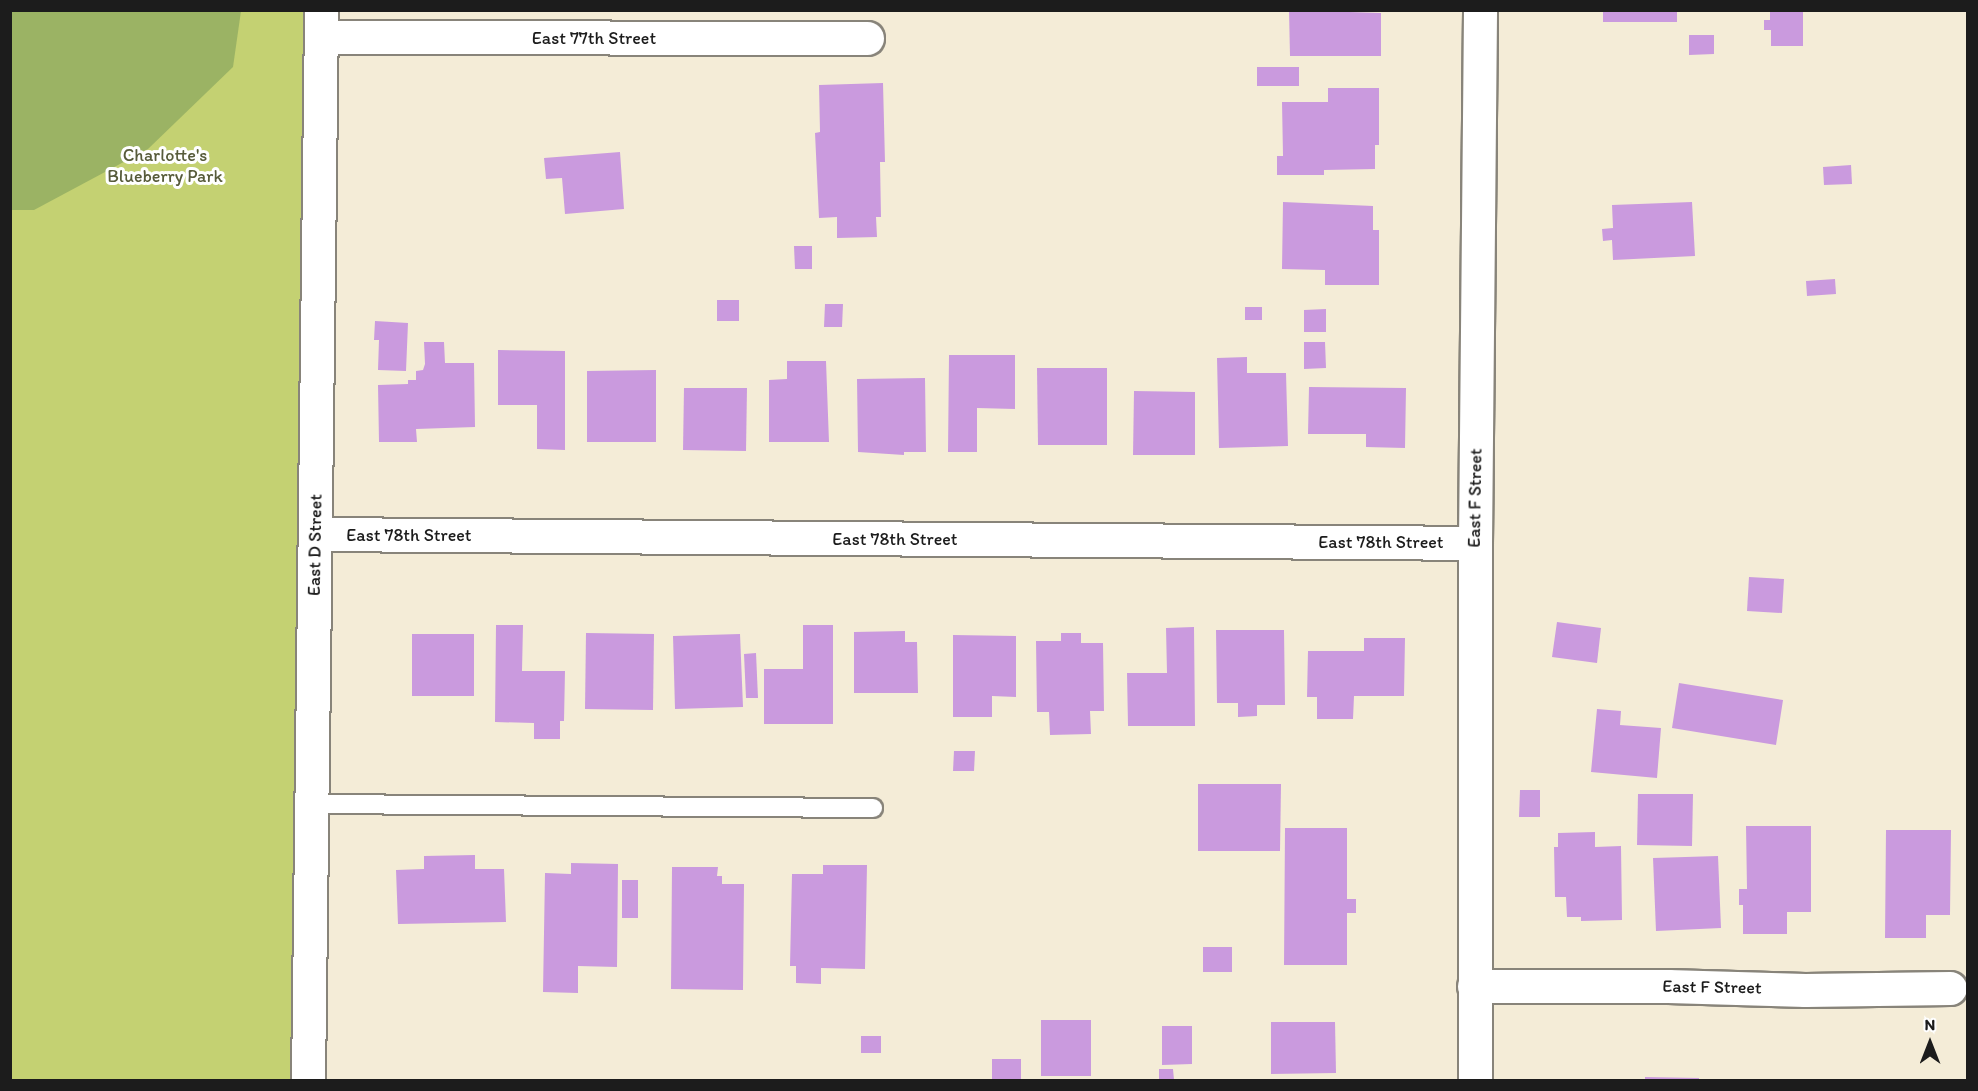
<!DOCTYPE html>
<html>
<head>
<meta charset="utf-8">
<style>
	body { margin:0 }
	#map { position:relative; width:1978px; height:1091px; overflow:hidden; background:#f4ecd7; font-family:Itim,sans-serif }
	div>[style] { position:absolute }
	.green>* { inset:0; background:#c4d172 }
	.forest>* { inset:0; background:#9bb364 }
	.building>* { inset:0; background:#ca9ade }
	.roads { filter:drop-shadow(2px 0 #88847a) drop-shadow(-2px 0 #88847a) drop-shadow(0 2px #88847a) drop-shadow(0 -2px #88847a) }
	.lane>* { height:18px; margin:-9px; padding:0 9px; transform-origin:9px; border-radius:9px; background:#fff }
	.street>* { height:33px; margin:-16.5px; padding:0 16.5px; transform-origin:16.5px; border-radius:16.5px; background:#fff }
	span { translate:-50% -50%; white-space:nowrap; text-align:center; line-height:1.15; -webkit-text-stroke:6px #fff; paint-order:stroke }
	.street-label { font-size:18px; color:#1c1c1c }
	.park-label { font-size:18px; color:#575b3a }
	.frame { position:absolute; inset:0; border:12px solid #1c1c1c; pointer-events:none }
	.north { position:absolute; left:1900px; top:1013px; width:60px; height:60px; -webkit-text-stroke:4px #fff; paint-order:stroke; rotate:0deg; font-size:16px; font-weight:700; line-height:24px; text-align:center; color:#1c1c1c }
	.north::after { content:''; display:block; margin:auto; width:21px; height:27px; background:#1c1c1c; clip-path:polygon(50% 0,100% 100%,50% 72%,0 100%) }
</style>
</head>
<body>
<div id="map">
	<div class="green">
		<i style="clip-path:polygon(10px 11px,321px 11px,308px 1080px,11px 1080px)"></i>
	</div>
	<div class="forest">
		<i style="clip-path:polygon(11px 10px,241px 10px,241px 11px,233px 67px,148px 149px,34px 210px,11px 210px)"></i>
	</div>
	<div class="building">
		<i style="clip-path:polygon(1289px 10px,1381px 13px,1381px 56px,1290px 56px)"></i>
		<i style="clip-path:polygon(1603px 10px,1677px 10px,1677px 22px,1603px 22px)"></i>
		<i style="clip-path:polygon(1770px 10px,1803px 10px,1803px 46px,1771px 46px,1771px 30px,1764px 30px,1764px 20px,1770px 20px)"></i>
		<i style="clip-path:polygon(1689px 35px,1714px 35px,1714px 54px,1689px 55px)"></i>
		<i style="clip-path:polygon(1257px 67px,1299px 67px,1299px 86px,1257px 86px)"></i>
		<i style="clip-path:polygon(883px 83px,885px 162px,880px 162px,881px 217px,876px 217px,877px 237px,837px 238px,837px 217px,819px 218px,815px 133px,820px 132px,819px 85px)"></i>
		<i style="clip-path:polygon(1328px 88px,1379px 88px,1379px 145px,1375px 145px,1375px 169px,1324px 170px,1324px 175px,1277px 175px,1277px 156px,1283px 156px,1282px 102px,1328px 102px)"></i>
		<i style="clip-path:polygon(620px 152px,624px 209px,565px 214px,562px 178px,546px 179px,544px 158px)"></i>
		<i style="clip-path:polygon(1851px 165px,1852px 184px,1824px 185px,1823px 167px)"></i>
		<i style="clip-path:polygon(1283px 202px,1373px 206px,1373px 230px,1379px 230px,1379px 285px,1325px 285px,1325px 270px,1282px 269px)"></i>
		<i style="clip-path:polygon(1692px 202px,1695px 256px,1613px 260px,1612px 240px,1603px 241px,1602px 229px,1613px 228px,1612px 205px)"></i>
		<i style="clip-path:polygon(794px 246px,812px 246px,812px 269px,795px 269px)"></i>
		<i style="clip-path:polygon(1835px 279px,1836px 294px,1807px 296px,1806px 281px)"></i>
		<i style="clip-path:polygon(717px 300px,739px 300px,739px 321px,717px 321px)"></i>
		<i style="clip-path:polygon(825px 304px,843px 304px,842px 327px,824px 327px)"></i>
		<i style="clip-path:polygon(1245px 307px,1262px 307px,1262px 320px,1245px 320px)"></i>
		<i style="clip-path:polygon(1326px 309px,1326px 332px,1304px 332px,1304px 310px)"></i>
		<i style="clip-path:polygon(375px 321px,408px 323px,406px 371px,378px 370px,379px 340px,374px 340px)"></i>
		<i style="clip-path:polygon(424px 342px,444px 342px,445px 363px,474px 363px,475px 427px,416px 429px,417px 442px,379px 442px,378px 385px,408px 384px,408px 380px,416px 380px,416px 371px,423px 370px,425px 364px)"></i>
		<i style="clip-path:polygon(1304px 342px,1325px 342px,1326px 368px,1304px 369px)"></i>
		<i style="clip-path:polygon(498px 350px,565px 351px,565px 450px,537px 449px,537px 405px,498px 405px)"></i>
		<i style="clip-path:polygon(949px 355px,1015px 355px,1015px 409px,977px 408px,977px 452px,948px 452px)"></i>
		<i style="clip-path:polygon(1247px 357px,1247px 373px,1286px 373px,1288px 446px,1219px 448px,1217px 358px)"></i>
		<i style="clip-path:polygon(787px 361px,826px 361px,829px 442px,769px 442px,769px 380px,787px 379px)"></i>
		<i style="clip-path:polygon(1037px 368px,1107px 368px,1107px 445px,1038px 445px)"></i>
		<i style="clip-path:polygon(656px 370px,656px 442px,587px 442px,587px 371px)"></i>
		<i style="clip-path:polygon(925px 378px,926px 452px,904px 452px,904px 455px,858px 452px,857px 379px)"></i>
		<i style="clip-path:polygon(1309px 387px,1406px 388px,1405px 448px,1366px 447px,1366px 434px,1308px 434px)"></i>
		<i style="clip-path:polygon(684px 388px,747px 388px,746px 451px,683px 450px)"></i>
		<i style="clip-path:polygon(1134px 391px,1195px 392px,1195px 455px,1133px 455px)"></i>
		<i style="clip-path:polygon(1749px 577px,1784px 579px,1782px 613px,1747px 611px)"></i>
		<i style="clip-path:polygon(1557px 622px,1601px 628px,1597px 663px,1552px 657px)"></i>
		<i style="clip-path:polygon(496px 625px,523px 625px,522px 671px,565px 671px,564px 721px,560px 721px,560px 739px,534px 739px,534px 723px,495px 722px)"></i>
		<i style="clip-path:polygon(803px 625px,833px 625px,833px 724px,764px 724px,764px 669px,803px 669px)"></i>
		<i style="clip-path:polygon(1194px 627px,1195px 726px,1128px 726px,1127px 673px,1167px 673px,1166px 628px)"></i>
		<i style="clip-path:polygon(1216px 630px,1284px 630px,1285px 705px,1257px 705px,1257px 716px,1238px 717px,1238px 703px,1217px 703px)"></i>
		<i style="clip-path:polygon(905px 631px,905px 642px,917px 642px,918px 693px,854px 693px,854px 632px)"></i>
		<i style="clip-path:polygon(586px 633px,654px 634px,653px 710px,585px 709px)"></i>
		<i style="clip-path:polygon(1061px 633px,1081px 633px,1081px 643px,1103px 643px,1104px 711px,1090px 711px,1091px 734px,1050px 735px,1049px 712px,1037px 712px,1036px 641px,1061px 641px)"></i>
		<i style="clip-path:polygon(412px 634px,474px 634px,474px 696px,412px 696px)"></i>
		<i style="clip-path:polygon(740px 634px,743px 707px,675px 709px,673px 636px)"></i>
		<i style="clip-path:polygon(953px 635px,1016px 636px,1016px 697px,992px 696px,992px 717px,953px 717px)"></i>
		<i style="clip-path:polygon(1364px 638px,1405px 638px,1404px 696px,1354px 696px,1353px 719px,1317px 719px,1317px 697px,1307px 697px,1308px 651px,1364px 651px)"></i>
		<i style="clip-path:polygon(756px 653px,758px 698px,746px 698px,744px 654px)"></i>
		<i style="clip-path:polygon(1679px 683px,1783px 700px,1776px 745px,1672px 728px)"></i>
		<i style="clip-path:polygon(1597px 709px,1621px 711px,1620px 725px,1661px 728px,1657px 778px,1591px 772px)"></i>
		<i style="clip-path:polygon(954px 751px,975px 751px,974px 771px,953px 771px)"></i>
		<i style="clip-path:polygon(1198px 784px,1281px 784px,1280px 851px,1198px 851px)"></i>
		<i style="clip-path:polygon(1520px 790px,1540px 790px,1540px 817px,1519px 817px)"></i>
		<i style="clip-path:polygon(1638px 794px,1693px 794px,1692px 846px,1637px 845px)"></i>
		<i style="clip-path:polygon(1746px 826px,1811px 826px,1811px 912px,1787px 912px,1787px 934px,1743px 934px,1743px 905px,1739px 905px,1739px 889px,1747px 889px)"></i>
		<i style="clip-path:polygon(1285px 828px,1347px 828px,1347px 899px,1356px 899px,1356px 913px,1347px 913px,1347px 965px,1284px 965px)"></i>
		<i style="clip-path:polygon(1886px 830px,1951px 830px,1950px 915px,1926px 915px,1926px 938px,1885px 938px)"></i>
		<i style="clip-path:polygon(1595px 832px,1595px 847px,1621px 846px,1622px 920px,1581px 921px,1581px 917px,1567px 917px,1566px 897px,1555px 897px,1554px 847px,1558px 847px,1558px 833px)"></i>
		<i style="clip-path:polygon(475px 855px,475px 869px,504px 869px,506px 922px,398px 924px,396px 870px,424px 869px,424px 856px)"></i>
		<i style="clip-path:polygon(1718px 856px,1721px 928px,1656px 931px,1653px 858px)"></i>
		<i style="clip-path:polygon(571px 863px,618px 864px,617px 967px,578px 966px,578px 993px,543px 992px,545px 873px,571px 874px)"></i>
		<i style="clip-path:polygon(823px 865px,867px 865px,865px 969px,821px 968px,821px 984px,796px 983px,796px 966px,790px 966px,792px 874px,823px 874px)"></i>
		<i style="clip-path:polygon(672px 867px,718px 867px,717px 876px,722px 876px,722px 884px,744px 884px,743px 990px,671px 989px)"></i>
		<i style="clip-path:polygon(622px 880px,638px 880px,638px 918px,622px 918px)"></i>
		<i style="clip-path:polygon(1203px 947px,1232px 947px,1232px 972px,1203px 972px)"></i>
		<i style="clip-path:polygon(1041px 1020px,1091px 1020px,1091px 1076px,1041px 1076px)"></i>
		<i style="clip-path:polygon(1271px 1022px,1335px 1022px,1336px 1073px,1271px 1074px)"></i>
		<i style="clip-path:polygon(1162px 1026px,1192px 1026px,1192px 1064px,1162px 1065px)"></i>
		<i style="clip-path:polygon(861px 1036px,881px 1036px,881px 1053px,861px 1053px)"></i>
		<i style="clip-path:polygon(992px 1059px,1021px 1059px,1021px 1080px,992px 1080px)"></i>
		<i style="clip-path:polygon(1159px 1069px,1173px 1069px,1174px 1080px,1159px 1080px)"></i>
		<i style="clip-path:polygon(1645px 1077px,1699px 1078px,1699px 1080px,1645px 1080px)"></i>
	</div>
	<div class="roads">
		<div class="lane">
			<i style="left:312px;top:804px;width:561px;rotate:0.41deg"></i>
		</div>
		<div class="street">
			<i style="left:321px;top:37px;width:546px;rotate:0.1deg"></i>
			<i style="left:315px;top:534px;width:1160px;rotate:0.44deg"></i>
			<i style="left:1474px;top:986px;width:194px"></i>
			<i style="left:1668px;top:986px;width:137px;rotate:1.7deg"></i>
			<i style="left:1805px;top:990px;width:145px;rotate:-0.8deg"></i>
			<i style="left:308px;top:1080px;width:1070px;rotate:-89.3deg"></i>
			<i style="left:1475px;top:1080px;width:537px;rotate:-90deg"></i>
			<i style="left:1475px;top:543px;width:533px;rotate:-89.46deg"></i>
		</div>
	</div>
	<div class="street-label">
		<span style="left:594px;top:38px">East 77th Street</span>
		<span style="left:1475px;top:498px;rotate:-89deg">East F Street</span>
		<span style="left:409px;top:535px">East 78th Street</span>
		<span style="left:895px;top:539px">East 78th Street</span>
		<span style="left:1381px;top:542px">East 78th Street</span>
		<span style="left:315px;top:545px;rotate:-89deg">East D Street</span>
		<span style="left:1712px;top:987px;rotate:1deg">East F Street</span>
	</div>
	<div class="park-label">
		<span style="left:165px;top:166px">Charlotte's<br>Blueberry Park</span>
	</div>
	<div class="frame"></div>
	<div class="north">N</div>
</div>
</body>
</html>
